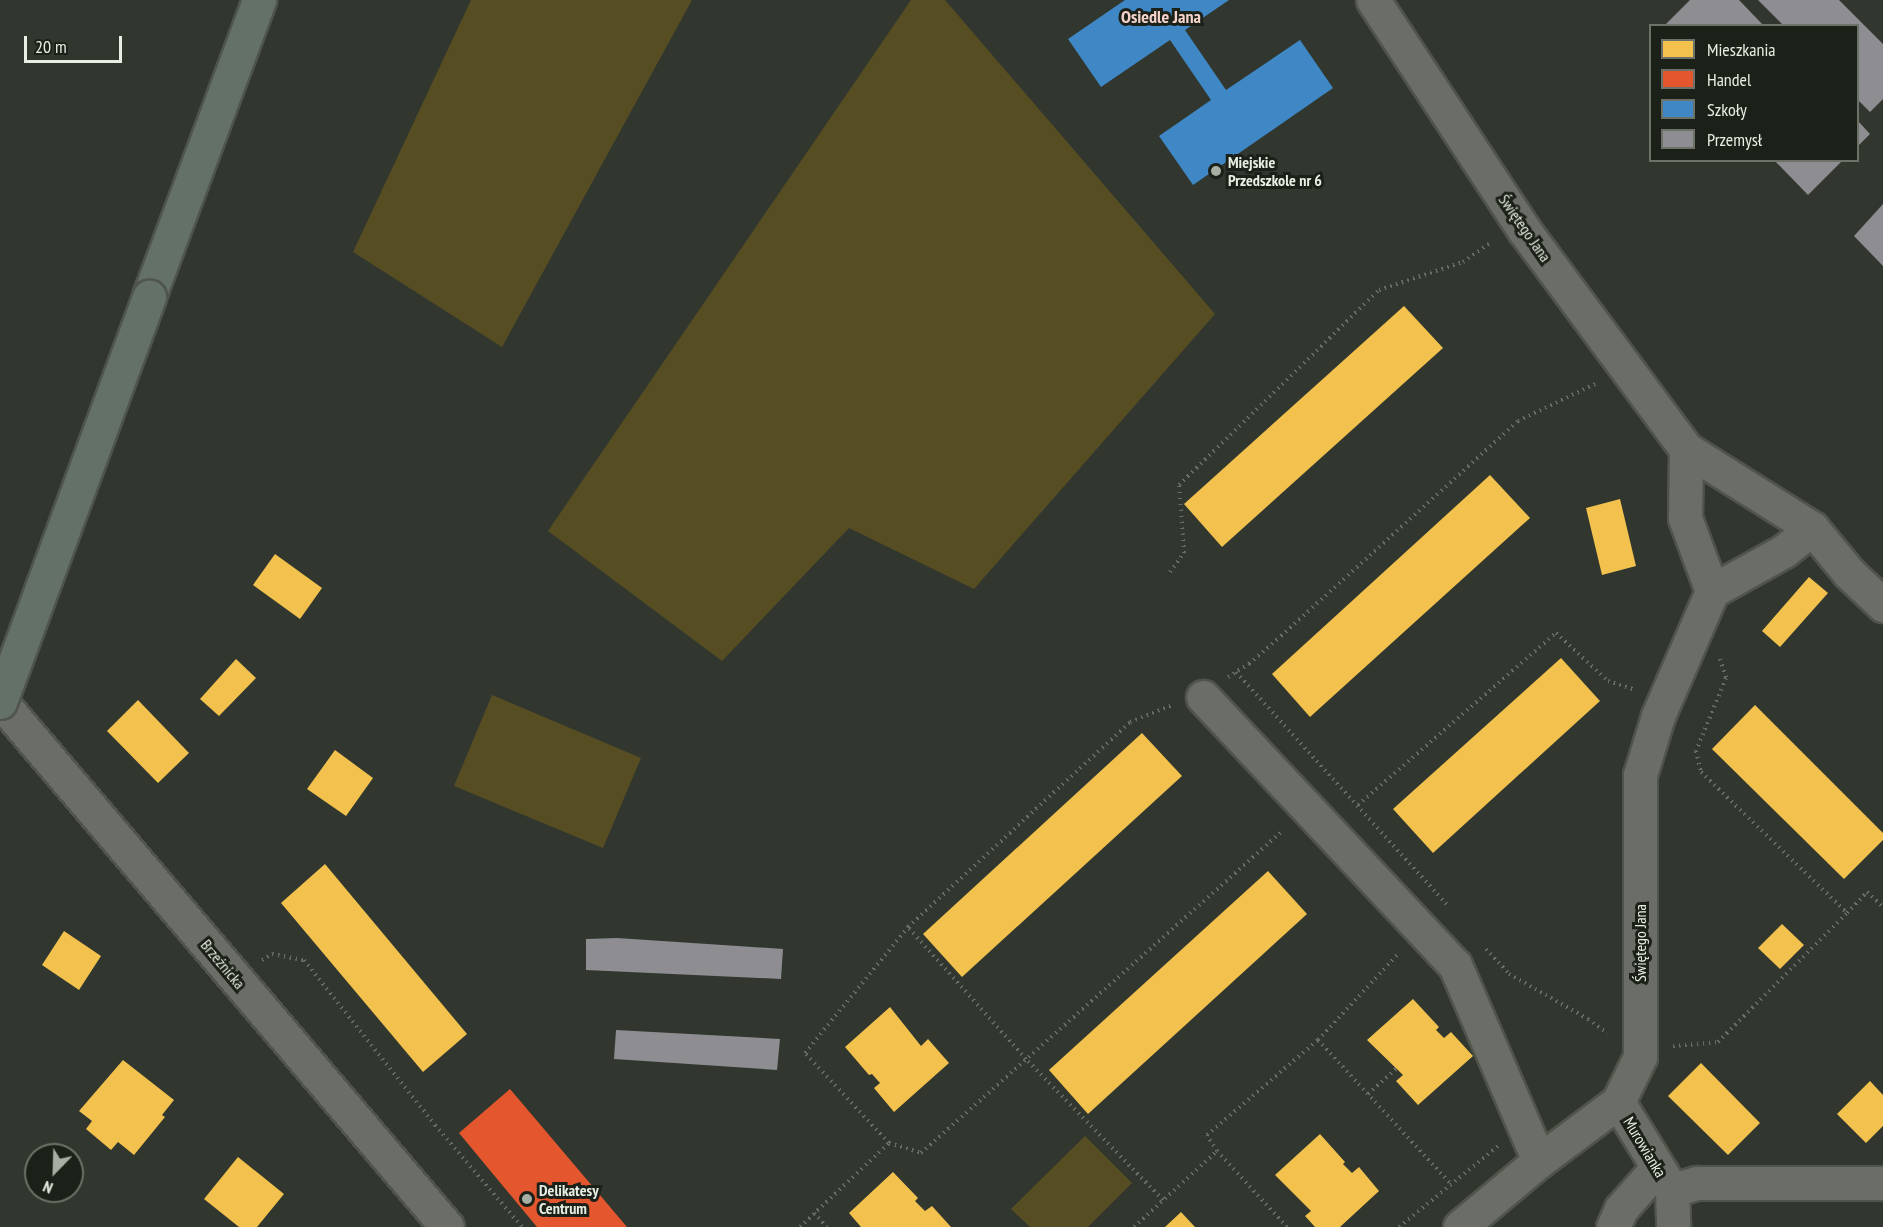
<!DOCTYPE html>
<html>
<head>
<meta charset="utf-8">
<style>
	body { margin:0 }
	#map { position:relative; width:1883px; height:1227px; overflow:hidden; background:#31372e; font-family:"PT Sans Narrow",sans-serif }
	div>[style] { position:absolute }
	.green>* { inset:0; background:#574d23 }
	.homes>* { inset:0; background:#f2c14e }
	.shops>* { inset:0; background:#e4572e }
	.schools>* { inset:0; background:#3f88c5 }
	.industry>* { inset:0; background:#8d8d92 }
	.path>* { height:4px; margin-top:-2px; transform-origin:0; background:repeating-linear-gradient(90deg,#696d67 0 1.5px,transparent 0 6px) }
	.roads { filter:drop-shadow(2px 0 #4f544c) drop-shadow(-2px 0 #4f544c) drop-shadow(0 2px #4f544c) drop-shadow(0 -2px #4f544c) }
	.minor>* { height:33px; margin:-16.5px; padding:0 16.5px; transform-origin:16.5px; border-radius:16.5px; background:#6a6e67 }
	.major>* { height:33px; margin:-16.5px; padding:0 16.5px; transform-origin:16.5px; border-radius:16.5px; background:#637166 }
	.bridges { filter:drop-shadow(2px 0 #4f544c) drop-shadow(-2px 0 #4f544c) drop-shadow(0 2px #4f544c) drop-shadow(0 -2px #4f544c) }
	.major-bridge>* { height:33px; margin:-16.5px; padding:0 16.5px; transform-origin:16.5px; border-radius:16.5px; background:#637166 }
	.dots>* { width:16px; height:16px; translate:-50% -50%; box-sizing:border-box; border:3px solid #1b2018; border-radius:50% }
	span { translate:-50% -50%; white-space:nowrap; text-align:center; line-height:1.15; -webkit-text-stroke:6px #1b2018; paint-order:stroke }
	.poi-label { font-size:16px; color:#e7eee3; font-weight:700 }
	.left { translate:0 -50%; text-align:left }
	.street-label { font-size:16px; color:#e7eee3 }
	.neighbourhood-label { font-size:18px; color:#f6d4cb; font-weight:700 }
	.legend { position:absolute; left:1649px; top:24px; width:210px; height:138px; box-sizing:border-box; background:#1b2018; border:2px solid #6d7269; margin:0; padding:8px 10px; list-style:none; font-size:18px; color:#e7eee3 }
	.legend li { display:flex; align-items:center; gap:12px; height:30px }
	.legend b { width:30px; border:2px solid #6d7269 }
	.north { position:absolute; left:24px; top:1143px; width:60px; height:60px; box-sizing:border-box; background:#1b2018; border:2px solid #6d7269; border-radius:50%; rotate:203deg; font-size:16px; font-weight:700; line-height:24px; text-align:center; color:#e7eee3 }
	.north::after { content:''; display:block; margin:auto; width:21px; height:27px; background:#a7aea4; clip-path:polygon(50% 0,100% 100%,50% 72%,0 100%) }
	.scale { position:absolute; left:24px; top:36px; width:98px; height:27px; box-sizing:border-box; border:3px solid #e7eee3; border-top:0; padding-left:8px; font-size:18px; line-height:21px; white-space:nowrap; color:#e7eee3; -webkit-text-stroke:4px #1b2018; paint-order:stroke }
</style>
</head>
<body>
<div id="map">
	<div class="green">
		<i style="clip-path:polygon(471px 0,692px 0,502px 347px,353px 252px)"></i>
		<i style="clip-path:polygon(911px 0,945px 0,1215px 314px,974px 589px,849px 528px,722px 661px,548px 531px)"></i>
		<i style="clip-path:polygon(492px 695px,641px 758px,603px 848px,454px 786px)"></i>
		<i style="clip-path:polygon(1085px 1136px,1132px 1183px,1088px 1227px,1030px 1227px,1011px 1209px)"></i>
	</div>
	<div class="homes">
		<i style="clip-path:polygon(1404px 306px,1443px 348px,1222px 547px,1184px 504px)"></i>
		<i style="clip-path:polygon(1490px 475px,1530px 518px,1310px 717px,1272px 674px)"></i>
		<i style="clip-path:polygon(1620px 499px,1636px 566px,1602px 575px,1586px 508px)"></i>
		<i style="clip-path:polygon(275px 554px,322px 588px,300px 619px,253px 585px)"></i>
		<i style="clip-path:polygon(1809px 577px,1828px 593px,1780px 647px,1762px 631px)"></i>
		<i style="clip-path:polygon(1561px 658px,1600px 701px,1433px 853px,1393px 809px)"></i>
		<i style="clip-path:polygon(236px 659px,256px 678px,219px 716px,200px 699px)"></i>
		<i style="clip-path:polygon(138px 700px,189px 753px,158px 783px,107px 731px)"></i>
		<i style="clip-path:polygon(1755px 705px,1883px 833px,1883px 840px,1844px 879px,1712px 749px)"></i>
		<i style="clip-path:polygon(1142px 733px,1182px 776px,962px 977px,923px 934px)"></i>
		<i style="clip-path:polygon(335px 750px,373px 778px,346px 816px,307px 789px)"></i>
		<i style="clip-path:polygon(325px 864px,467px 1034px,423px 1072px,281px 903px)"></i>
		<i style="clip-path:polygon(1268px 871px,1307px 914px,1088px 1114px,1049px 1070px)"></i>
		<i style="clip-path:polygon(1782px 924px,1804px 945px,1780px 969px,1758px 948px)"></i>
		<i style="clip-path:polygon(64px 931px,101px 956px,79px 990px,42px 965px)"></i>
		<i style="clip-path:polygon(1413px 999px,1439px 1027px,1436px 1030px,1444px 1038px,1451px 1032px,1473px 1056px,1418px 1105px,1396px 1081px,1403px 1075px,1367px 1040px)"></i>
		<i style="clip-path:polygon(890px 1007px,921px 1046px,928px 1039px,949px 1063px,894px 1112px,874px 1088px,880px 1083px,872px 1074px,869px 1075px,845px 1047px)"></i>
		<i style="clip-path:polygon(123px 1060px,174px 1100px,162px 1115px,165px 1117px,134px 1155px,118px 1142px,111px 1150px,86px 1129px,92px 1121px,79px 1111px)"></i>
		<i style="clip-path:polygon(1701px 1063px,1760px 1123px,1728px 1155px,1668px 1096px)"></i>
		<i style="clip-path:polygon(1870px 1081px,1883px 1095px,1883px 1126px,1866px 1143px,1837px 1114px)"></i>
		<i style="clip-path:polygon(1320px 1134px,1345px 1162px,1343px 1164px,1352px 1173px,1359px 1167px,1379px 1191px,1340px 1227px,1315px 1227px,1305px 1216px,1311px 1211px,1275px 1175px)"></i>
		<i style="clip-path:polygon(238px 1157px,284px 1194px,257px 1227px,239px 1227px,204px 1199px)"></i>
		<i style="clip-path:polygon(893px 1172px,918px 1198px,915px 1201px,925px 1211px,932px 1206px,951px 1227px,861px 1227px,849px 1213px)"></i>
		<i style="clip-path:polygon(1181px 1212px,1195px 1227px,1165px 1227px)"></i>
	</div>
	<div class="shops">
		<i style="clip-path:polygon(510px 1089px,627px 1227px,537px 1227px,459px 1133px)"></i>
	</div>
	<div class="schools">
		<i style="clip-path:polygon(1125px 0,1229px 0,1185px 30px,1226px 90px,1300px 40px,1333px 88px,1193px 185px,1159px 136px,1211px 100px,1170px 40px,1101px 87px,1068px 39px)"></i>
	</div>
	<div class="industry">
		<i style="clip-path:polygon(1690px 0,1739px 0,1764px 26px,1664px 26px)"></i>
		<i style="clip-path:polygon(1758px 0,1839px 0,1883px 44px,1883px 99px,1870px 112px,1858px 100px,1858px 26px,1784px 26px)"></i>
		<i style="clip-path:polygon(1858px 121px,1870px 134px,1858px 146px)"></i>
		<i style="clip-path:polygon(1774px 160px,1843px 160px,1808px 195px)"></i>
		<i style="clip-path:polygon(1883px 204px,1883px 266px,1854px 236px)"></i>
		<i style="clip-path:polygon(617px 938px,783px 949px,781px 979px,586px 970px,586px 939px)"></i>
		<i style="clip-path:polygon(616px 1030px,780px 1039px,777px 1070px,614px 1059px)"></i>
	</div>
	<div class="path">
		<i style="left:1170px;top:572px;width:24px;rotate:-54deg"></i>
		<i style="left:1184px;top:553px;width:68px;rotate:-94.2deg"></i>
		<i style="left:1179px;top:485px;width:279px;rotate:-44.3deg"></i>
		<i style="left:1379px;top:290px;width:89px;rotate:-18.4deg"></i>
		<i style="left:1463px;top:262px;width:35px;rotate:-35deg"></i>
		<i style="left:1720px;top:659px;width:20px;rotate:72deg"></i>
		<i style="left:1726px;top:678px;width:79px;rotate:112.3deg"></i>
		<i style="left:1696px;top:751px;width:22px;rotate:77deg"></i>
		<i style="left:1701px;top:772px;width:203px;rotate:44deg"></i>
		<i style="left:1847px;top:913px;width:29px;rotate:-46deg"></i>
		<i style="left:1867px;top:892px;width:22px;rotate:43deg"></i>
		<i style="left:1236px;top:672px;width:314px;rotate:47.8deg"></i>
		<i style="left:1228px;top:677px;width:25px;rotate:-32deg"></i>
		<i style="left:1249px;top:664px;width:43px;rotate:-41.2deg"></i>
		<i style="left:1281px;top:636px;width:320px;rotate:-42.2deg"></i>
		<i style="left:1518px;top:421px;width:88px;rotate:-25.7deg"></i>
		<i style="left:1358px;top:805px;width:262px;rotate:-41deg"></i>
		<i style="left:1556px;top:633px;width:71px;rotate:42.7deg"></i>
		<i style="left:1608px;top:681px;width:29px;rotate:18deg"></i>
		<i style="left:1486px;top:949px;width:34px;rotate:47deg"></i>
		<i style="left:1509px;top:974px;width:91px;rotate:29.7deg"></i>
		<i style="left:1588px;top:1019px;width:24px;rotate:36deg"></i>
		<i style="left:262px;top:960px;width:12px;rotate:-31deg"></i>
		<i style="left:272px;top:954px;width:33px;rotate:11deg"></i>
		<i style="left:304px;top:960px;width:211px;rotate:51.6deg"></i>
		<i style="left:435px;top:1125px;width:134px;rotate:49.5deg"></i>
		<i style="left:1318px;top:1040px;width:196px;rotate:47.3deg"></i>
		<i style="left:1673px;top:1046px;width:45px;rotate:-5.1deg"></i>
		<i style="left:1718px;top:1042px;width:182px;rotate:-45deg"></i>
		<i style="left:1368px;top:1094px;width:39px;rotate:-42deg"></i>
		<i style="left:889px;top:1143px;width:123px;rotate:-133deg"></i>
		<i style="left:805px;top:1053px;width:163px;rotate:-50.7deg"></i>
		<i style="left:1163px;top:1200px;width:197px;rotate:-134.2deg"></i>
		<i style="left:1026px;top:1059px;width:177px;rotate:-131.8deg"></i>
		<i style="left:908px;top:927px;width:302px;rotate:-42.7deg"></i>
		<i style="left:1130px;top:722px;width:46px;rotate:-21.6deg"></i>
		<i style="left:814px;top:1213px;width:19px;rotate:47deg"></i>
		<i style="left:800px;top:1227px;width:122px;rotate:-43.3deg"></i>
		<i style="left:889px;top:1143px;width:34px;rotate:17deg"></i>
		<i style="left:921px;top:1153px;width:485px;rotate:-41.7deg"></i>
		<i style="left:1134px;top:1227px;width:113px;rotate:-42.5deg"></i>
		<i style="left:1287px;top:1227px;width:103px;rotate:-132.6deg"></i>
		<i style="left:1217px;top:1151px;width:19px;rotate:-122deg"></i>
		<i style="left:1207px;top:1135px;width:146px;rotate:-40.6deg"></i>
		<i style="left:1318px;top:1040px;width:117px;rotate:-47.1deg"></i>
		<i style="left:1399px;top:1227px;width:128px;rotate:-39.3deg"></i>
	</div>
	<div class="roads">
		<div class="minor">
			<i style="left:1373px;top:0;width:275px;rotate:56.7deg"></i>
			<i style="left:1524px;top:230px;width:272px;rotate:53.5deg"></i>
			<i style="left:1686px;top:449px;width:149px;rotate:32.1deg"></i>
			<i style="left:1812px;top:528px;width:58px;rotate:50.6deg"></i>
			<i style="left:1849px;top:573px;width:47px;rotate:43.3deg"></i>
			<i style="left:1686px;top:449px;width:69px;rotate:90.8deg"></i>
			<i style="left:1685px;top:518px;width:78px;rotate:69.7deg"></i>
			<i style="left:1712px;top:591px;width:82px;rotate:-29.1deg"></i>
			<i style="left:1784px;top:551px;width:36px;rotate:-39deg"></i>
			<i style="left:1203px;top:697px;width:368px;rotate:46.8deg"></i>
			<i style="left:1455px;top:965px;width:213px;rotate:66.8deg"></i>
			<i style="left:0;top:701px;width:690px;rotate:49.64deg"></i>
			<i style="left:1618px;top:1102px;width:103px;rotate:58.5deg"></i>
			<i style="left:1672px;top:1190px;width:37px;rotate:88deg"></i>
			<i style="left:1672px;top:1190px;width:26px;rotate:-16deg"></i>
			<i style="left:1697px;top:1183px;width:186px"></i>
			<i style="left:1460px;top:1227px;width:103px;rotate:-39.9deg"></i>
			<i style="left:1539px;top:1161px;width:99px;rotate:-36.8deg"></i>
			<i style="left:1618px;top:1102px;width:50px;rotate:-63.9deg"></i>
			<i style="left:1640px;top:1057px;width:282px;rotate:-90deg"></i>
			<i style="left:1640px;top:775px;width:62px;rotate:-73deg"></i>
			<i style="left:1658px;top:716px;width:136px;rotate:-66.6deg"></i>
			<i style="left:1613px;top:1227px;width:20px;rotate:-66deg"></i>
			<i style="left:1621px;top:1209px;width:55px;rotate:-48.7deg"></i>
		</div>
		<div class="major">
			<i style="left:149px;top:296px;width:316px;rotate:-69.6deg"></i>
		</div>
	</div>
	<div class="bridges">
		<div class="major-bridge">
			<i style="left:0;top:702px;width:432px;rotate:-69.8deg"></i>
		</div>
	</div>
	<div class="dots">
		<i style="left:1216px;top:171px;background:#a7aea4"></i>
		<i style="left:527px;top:1199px;background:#a7aea4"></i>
	</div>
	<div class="poi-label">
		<span class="left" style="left:1228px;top:171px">Miejskie<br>Przedszkole nr 6</span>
		<span class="left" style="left:539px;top:1199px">Delikatesy<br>Centrum</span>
	</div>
	<div class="street-label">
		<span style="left:1525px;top:228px;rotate:55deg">Świętego Jana</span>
		<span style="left:1640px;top:943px;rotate:-90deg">Świętego Jana</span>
		<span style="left:223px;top:964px;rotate:50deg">Brzeźnicka</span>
		<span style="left:1645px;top:1147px;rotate:59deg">Murowianka</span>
	</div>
	<div class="neighbourhood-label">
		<span style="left:1161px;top:17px">Osiedle Jana</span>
	</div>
	<ul class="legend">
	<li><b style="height:16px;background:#f2c14e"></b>Mieszkania</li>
	<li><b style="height:16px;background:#e4572e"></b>Handel</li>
	<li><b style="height:16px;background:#3f88c5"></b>Szkoły</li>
	<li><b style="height:16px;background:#8d8d92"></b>Przemysł</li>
	</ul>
	<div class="north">N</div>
	<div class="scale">20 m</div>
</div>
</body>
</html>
